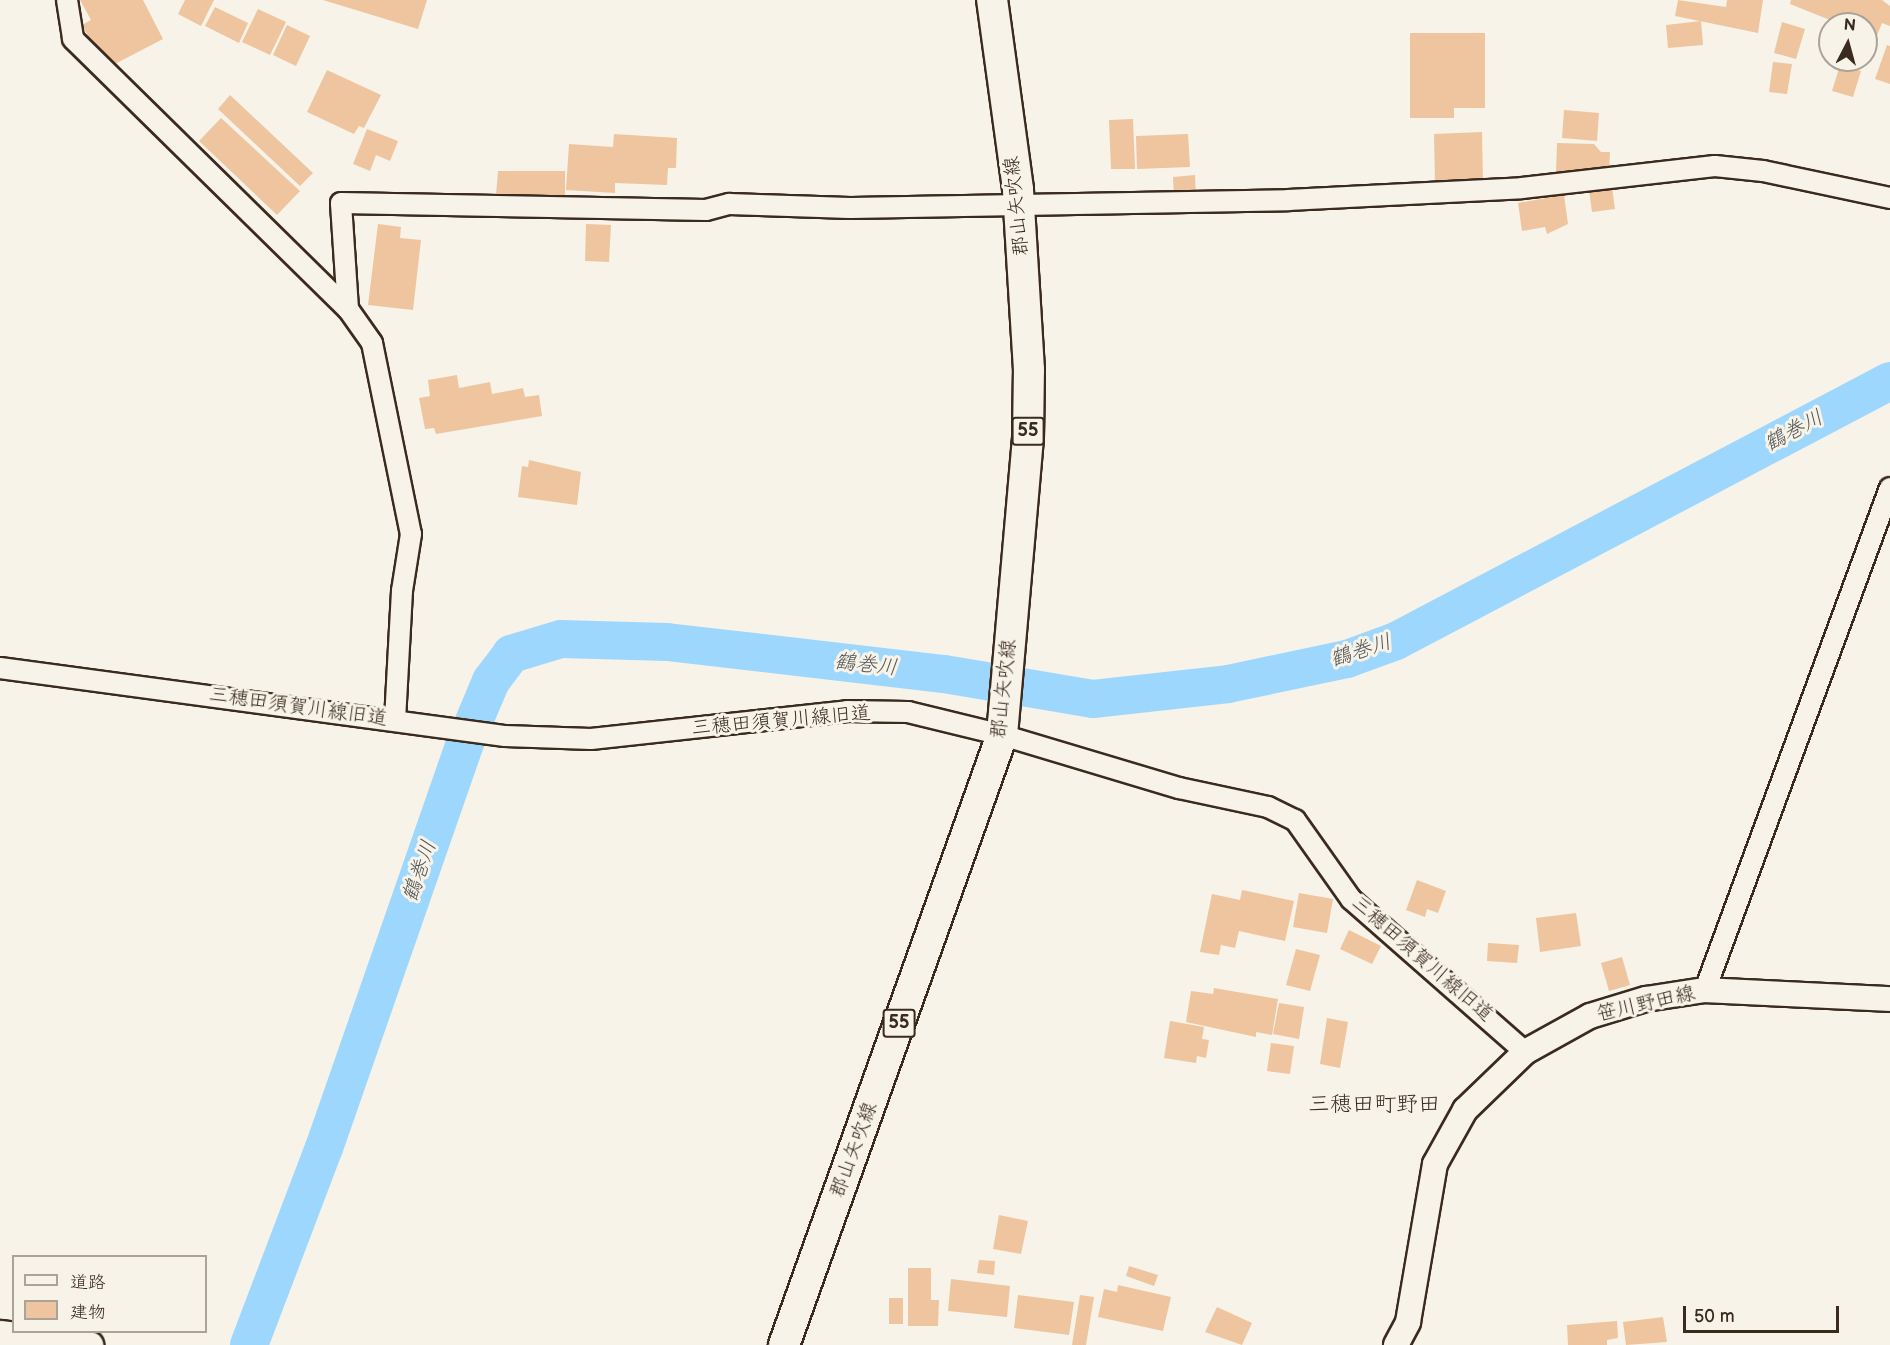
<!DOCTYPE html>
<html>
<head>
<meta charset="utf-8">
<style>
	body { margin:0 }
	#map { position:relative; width:1890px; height:1345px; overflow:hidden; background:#f7f3e8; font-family:"Balsamiq Sans","Klee One",sans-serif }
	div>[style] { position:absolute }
	.river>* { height:38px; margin:-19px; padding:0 19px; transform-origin:19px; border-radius:19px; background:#9dd7fd }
	.building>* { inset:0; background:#eec59e }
	.roads { filter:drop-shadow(2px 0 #3b2a1e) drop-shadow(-2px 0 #3b2a1e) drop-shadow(0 2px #3b2a1e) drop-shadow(0 -2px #3b2a1e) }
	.minor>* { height:20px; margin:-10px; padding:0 10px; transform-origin:10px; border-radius:10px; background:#f7f3e8 }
	.tertiary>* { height:24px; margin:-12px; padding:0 12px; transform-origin:12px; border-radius:12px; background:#f7f3e8 }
	.secondary>* { height:27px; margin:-13.5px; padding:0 13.5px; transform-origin:13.5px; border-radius:13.5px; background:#f7f3e8 }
	.primary>* { height:30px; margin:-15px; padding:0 15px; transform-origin:15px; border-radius:15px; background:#f7f3e8 }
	span { translate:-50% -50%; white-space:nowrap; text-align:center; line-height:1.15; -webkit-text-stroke:6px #f7f3e8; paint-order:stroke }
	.shield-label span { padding:2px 4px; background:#f7f3e8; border:2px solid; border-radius:4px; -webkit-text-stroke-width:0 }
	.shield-label { font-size:18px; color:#3b2a1e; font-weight:700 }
	.street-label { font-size:20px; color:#3b2a1e }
	.water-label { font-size:21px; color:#545556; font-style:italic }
	.quarter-label { font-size:22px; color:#3b2a1e }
	.legend { position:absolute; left:12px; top:1255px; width:195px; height:78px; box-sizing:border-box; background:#f7f3e8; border:2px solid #aca397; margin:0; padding:8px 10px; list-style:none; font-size:18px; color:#3b2a1e }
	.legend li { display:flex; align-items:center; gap:12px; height:30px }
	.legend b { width:30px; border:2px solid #aca397 }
	.north { position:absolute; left:1818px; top:12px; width:60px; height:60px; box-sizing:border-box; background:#f7f3e8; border:2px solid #aca397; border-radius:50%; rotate:6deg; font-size:16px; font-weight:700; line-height:24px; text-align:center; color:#3b2a1e }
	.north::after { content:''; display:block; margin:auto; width:21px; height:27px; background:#3b2a1e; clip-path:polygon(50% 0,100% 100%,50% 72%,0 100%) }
	.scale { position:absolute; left:1683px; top:1306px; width:156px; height:27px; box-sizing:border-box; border:3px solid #3b2a1e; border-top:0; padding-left:8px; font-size:18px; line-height:21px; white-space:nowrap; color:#3b2a1e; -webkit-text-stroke:4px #f7f3e8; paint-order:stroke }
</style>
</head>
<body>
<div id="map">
	<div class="river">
		<i style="left:249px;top:1345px;width:211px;rotate:-69.2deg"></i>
		<i style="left:324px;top:1148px;width:434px;rotate:-70.8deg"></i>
		<i style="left:467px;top:738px;width:62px;rotate:-67.2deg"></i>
		<i style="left:491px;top:681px;width:34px;rotate:-53deg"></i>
		<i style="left:511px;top:654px;width:52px;rotate:-16.7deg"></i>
		<i style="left:561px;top:639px;width:106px;rotate:1.6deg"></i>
		<i style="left:667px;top:642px;width:279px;rotate:6.6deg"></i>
		<i style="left:944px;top:674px;width:151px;rotate:9.5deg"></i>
		<i style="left:1093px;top:699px;width:136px;rotate:-6.3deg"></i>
		<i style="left:1228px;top:684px;width:122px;rotate:-11.9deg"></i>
		<i style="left:1347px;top:659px;width:52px;rotate:-20.2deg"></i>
		<i style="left:1396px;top:641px;width:558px;rotate:-27.76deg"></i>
	</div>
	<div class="building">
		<i style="clip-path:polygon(80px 0,143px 0,163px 39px,111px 66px,106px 57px,101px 59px,82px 25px,91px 20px)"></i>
		<i style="clip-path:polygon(185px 0,214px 0,201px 26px,178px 14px)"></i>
		<i style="clip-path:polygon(323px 0,427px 0,418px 29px)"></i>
		<i style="clip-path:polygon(1678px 0,1726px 7px,1727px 0,1763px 0,1758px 33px,1675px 16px)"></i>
		<i style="clip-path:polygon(1791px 0,1882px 0,1890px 6px,1890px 26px,1882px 23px,1876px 38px,1866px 34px,1866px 24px,1840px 24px,1790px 4px)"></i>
		<i style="clip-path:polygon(215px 7px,248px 23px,239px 43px,205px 26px)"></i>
		<i style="clip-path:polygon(258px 9px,286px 22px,270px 55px,242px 42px)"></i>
		<i style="clip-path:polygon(1701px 21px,1703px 45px,1668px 48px,1666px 25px)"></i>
		<i style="clip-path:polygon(1782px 22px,1805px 29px,1796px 59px,1774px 53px)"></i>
		<i style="clip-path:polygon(287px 25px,310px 36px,296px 66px,273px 55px)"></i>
		<i style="clip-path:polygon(1410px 33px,1485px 33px,1485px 108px,1454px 108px,1454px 118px,1410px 118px)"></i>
		<i style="clip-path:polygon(1887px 45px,1890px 46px,1890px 84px,1875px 79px)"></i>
		<i style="clip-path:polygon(1773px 62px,1792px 64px,1787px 94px,1769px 92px)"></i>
		<i style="clip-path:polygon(1840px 65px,1861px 71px,1853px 97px,1832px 91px)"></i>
		<i style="clip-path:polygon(327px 70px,381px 95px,364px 128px,359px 126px,354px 134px,307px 112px)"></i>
		<i style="clip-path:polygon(230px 95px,313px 173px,300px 186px,218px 109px)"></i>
		<i style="clip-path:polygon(1564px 110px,1599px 113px,1597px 141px,1562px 138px)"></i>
		<i style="clip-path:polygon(221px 118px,300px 191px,277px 215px,199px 141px)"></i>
		<i style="clip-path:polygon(1133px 119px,1135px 169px,1111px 169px,1109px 120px)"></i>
		<i style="clip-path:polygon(367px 129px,398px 141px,390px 161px,376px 155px,370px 171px,353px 164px)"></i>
		<i style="clip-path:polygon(1482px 132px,1483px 182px,1435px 183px,1434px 134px)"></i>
		<i style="clip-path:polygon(614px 134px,677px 138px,676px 168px,668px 168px,667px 185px,615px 183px,615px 193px,566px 190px,569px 144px,613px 147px)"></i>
		<i style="clip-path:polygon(1188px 134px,1190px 167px,1137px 169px,1136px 136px)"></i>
		<i style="clip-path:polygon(1557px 143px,1594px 144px,1601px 152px,1610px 152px,1609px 173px,1556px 172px)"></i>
		<i style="clip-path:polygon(498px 171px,565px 171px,565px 195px,496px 195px)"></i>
		<i style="clip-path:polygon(1195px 175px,1196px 197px,1174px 199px,1173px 177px)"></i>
		<i style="clip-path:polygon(1612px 187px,1615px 209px,1592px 212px,1589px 190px)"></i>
		<i style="clip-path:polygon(1564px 195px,1568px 224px,1547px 234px,1545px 227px,1522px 231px,1518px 203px)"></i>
		<i style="clip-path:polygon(378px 224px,401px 227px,400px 238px,421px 240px,413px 310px,368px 305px)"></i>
		<i style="clip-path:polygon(586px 224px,611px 225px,609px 262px,585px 261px)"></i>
		<i style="clip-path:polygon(457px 375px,459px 388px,490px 382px,492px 394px,523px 388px,525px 397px,539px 395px,542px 416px,436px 434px,434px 428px,425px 429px,419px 398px,430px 396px,428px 380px)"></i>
		<i style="clip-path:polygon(529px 460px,581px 472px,577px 505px,518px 497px,522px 466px,528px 467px)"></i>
		<i style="clip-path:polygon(1417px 880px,1446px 891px,1438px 913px,1427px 909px,1425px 917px,1406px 910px)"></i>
		<i style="clip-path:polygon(1242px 890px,1294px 901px,1285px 941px,1239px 931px,1235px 948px,1221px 945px,1219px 955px,1200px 952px,1212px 894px,1240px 900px)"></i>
		<i style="clip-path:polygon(1299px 893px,1333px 899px,1327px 933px,1293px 927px)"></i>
		<i style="clip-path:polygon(1576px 913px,1581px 946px,1540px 952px,1536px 918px)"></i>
		<i style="clip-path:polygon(1349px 930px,1381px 946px,1372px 964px,1340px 949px)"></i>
		<i style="clip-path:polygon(1488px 943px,1519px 945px,1517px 963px,1487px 961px)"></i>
		<i style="clip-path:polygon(1296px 949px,1320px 955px,1310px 991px,1286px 985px)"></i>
		<i style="clip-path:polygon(1622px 957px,1630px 985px,1609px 991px,1601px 963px)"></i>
		<i style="clip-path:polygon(1214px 988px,1278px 999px,1272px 1035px,1256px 1032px,1256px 1037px,1186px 1022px,1191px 991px,1213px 994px)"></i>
		<i style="clip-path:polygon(1279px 1003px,1304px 1007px,1299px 1039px,1273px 1034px)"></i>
		<i style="clip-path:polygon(1327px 1018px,1348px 1022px,1340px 1068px,1320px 1064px)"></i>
		<i style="clip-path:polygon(1170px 1021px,1204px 1027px,1202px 1039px,1209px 1040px,1206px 1058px,1197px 1056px,1196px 1063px,1164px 1058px)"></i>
		<i style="clip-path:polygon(1271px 1043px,1294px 1046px,1290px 1074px,1267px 1071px)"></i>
		<i style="clip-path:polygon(999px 1215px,1028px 1221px,1021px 1254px,993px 1249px)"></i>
		<i style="clip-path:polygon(979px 1260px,995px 1261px,994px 1275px,977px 1273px)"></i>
		<i style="clip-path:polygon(1129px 1266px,1158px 1275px,1154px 1286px,1126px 1276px)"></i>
		<i style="clip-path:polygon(908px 1268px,931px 1268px,931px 1300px,939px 1300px,938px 1326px,908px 1326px)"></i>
		<i style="clip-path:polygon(951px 1279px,1010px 1286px,1007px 1317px,948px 1311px)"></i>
		<i style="clip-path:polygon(1118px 1285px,1171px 1297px,1163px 1331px,1098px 1317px,1104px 1289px,1117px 1292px)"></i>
		<i style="clip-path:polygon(1018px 1295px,1074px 1302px,1069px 1335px,1014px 1328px)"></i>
		<i style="clip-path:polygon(1080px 1295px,1094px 1297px,1086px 1345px,1072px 1345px)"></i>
		<i style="clip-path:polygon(889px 1298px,903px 1298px,903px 1324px,889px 1324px)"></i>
		<i style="clip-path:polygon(1217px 1307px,1252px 1323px,1242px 1345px,1205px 1332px)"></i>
		<i style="clip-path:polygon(1663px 1317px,1667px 1342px,1626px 1345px,1623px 1322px)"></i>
		<i style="clip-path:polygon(1617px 1321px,1618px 1338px,1607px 1340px,1607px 1345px,1568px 1345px,1567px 1325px)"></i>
	</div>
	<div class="roads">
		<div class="minor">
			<i style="left:67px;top:0;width:39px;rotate:81deg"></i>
			<i style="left:73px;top:39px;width:385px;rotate:44.5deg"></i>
			<i style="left:348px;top:309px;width:42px;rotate:54.8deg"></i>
			<i style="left:372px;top:343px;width:195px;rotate:78.5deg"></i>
			<i style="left:411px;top:534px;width:58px;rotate:99deg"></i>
			<i style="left:402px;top:591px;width:129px;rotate:93.1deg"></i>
			<i style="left:348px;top:309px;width:106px;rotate:-93.8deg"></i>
			<i style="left:341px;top:203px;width:365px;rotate:1.1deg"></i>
			<i style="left:706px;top:210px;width:24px;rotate:-15deg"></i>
			<i style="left:729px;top:204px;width:122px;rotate:1.9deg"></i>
			<i style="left:851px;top:208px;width:437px;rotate:-1deg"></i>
			<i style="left:1288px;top:200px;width:234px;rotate:-2.9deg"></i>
			<i style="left:1522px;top:188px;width:194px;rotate:-6.5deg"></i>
			<i style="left:1715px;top:166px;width:48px;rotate:5.9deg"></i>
			<i style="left:1763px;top:171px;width:130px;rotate:12deg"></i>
			<i style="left:0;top:668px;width:510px;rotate:7.67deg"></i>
			<i style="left:505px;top:736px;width:86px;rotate:2deg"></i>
			<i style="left:591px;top:739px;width:258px;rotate:-6.2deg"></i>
			<i style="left:847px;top:711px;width:61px;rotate:0.9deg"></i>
			<i style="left:908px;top:712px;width:97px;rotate:13.7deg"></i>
			<i style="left:1002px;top:735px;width:185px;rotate:16.7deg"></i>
			<i style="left:1179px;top:788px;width:91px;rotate:12.1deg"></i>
			<i style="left:1268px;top:807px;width:30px;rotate:26deg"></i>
			<i style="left:1295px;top:820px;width:97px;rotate:54.7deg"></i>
			<i style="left:1351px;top:899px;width:232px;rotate:41.3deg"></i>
			<i style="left:1705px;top:990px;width:535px;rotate:-69.77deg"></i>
		</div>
		<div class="tertiary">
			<i style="left:1396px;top:1345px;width:26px;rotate:-62deg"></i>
			<i style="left:1408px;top:1322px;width:160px;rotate:-80.3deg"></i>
			<i style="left:1435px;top:1164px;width:62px;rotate:-60.9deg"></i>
			<i style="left:1465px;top:1110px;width:83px;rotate:-44deg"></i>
			<i style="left:1525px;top:1052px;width:74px;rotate:-29deg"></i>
			<i style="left:1590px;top:1016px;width:59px;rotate:-16.9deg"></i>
			<i style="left:1646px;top:999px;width:60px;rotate:-8.7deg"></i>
			<i style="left:1705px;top:990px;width:185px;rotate:2.8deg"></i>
		</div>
		<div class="secondary">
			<i style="left:0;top:1334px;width:90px;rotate:7deg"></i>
		</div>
		<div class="primary">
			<i style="left:784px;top:1345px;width:648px;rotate:-70.33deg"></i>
			<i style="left:1002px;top:735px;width:298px;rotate:-85deg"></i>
			<i style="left:1028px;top:438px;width:68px;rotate:-89.2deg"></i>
			<i style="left:1029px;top:370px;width:181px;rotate:-93.5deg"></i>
			<i style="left:1018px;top:189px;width:191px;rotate:-97.8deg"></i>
		</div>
	</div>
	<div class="shield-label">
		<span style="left:1028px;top:431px">55</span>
		<span style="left:899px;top:1023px">55</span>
	</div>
	<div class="street-label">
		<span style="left:1017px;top:206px;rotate:-96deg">郡山矢吹線</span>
		<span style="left:1004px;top:689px;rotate:-84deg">郡山矢吹線</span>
		<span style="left:298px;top:707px;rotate:8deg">三穂田須賀川線旧道</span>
		<span style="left:781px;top:721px;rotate:-5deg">三穂田須賀川線旧道</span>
		<span style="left:1422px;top:959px;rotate:41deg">三穂田須賀川線旧道</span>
		<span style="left:1646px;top:1004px;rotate:-13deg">笹川野田線</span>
		<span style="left:854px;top:1150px;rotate:-70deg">郡山矢吹線</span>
	</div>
	<div class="water-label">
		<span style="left:1794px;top:431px;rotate:-28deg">鶴巻川</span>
		<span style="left:1361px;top:651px;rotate:-18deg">鶴巻川</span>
		<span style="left:866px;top:665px;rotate:6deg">鶴巻川</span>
		<span style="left:420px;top:871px;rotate:-71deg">鶴巻川</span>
	</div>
	<div class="quarter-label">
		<span style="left:1374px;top:1105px">三穂田町野田</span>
	</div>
	<ul class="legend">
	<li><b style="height:8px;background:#f7f3e8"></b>道路</li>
	<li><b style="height:16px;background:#eec59e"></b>建物</li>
	</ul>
	<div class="north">N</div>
	<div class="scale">50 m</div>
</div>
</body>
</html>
